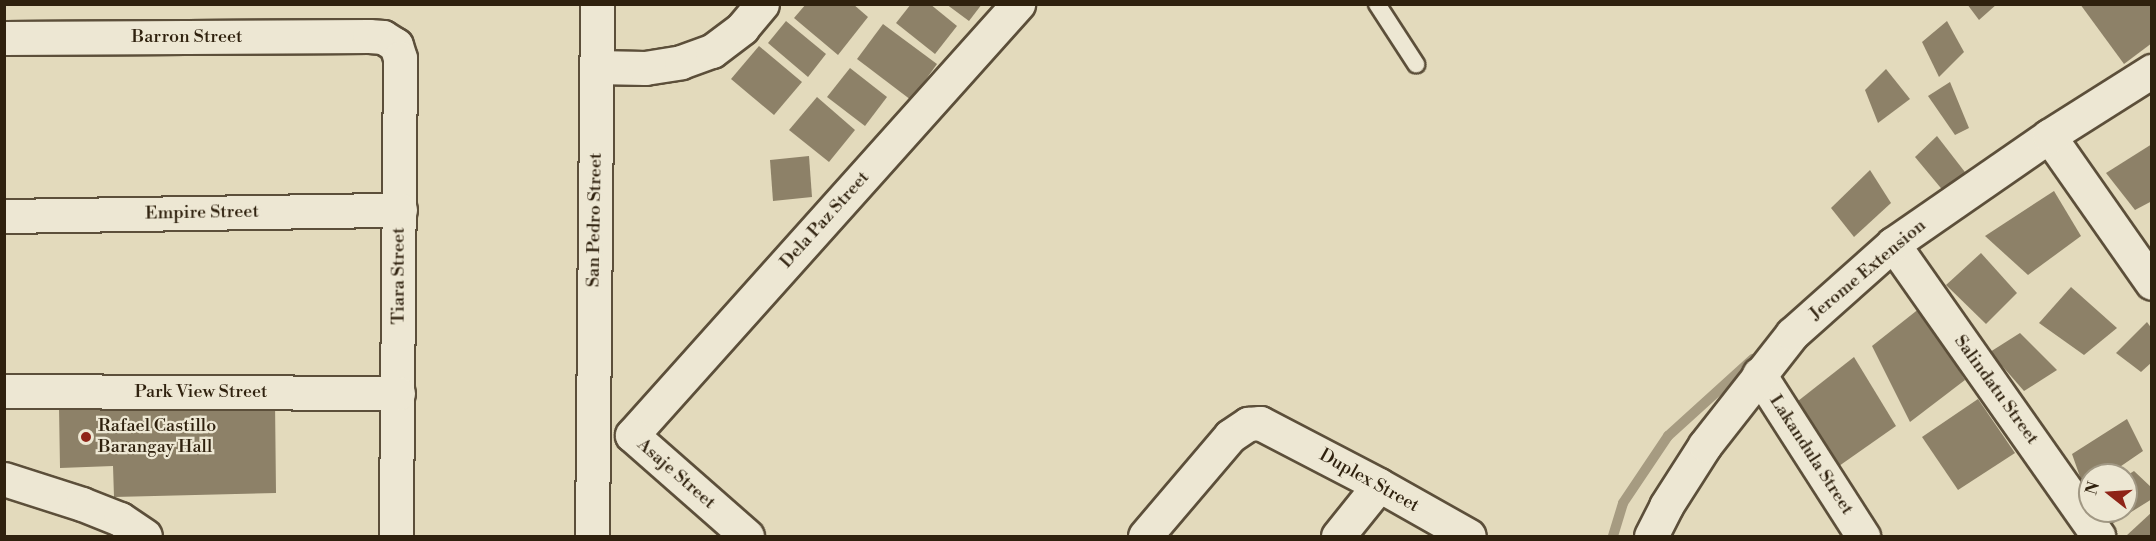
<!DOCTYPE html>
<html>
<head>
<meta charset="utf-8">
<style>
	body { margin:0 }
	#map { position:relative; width:2156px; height:541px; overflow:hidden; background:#e3dabc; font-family:"Libre Bodoni",serif }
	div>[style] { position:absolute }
	.stream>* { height:10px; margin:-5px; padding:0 5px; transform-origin:5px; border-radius:5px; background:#a69b81 }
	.building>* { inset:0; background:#8d8168 }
	.roads { filter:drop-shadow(2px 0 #5c4f3a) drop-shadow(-2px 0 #5c4f3a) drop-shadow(0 2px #5c4f3a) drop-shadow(0 -2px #5c4f3a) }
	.service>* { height:16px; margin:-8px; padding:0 8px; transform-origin:8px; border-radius:8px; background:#ede7d3 }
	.minor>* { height:33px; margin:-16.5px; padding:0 16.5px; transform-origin:16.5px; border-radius:16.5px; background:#ede7d3 }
	.dots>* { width:16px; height:16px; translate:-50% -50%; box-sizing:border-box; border:3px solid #ede7d3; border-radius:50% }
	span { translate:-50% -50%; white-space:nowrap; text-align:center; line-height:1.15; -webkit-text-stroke:4.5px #ede7d3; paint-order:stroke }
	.street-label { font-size:18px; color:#2f210e }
	.poi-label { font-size:18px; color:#2f210e }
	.left { translate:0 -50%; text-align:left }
	.frame { position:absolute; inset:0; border:6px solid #2f210e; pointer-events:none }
	.north { position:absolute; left:2078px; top:463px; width:60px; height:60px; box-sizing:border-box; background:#ede7d3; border:2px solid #a19884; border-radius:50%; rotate:287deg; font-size:16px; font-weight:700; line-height:24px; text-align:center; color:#2f210e }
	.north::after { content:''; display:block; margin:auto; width:21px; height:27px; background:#8f2418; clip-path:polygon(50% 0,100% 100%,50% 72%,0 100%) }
</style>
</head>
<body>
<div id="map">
	<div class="stream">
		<i style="left:1613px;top:536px;width:34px;rotate:-73deg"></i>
		<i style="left:1623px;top:503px;width:81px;rotate:-56.1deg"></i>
		<i style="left:1668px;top:436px;width:115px;rotate:-42.2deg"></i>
	</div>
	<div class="building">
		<i style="clip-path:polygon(806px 4px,853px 4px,868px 17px,838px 55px,794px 18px)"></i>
		<i style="clip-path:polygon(911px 4px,930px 4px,957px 26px,935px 54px,896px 23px)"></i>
		<i style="clip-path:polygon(946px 4px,982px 4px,969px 21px)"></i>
		<i style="clip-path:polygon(1967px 4px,1997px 4px,1979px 20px)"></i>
		<i style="clip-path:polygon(2080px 4px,2152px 4px,2152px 43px,2124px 64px)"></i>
		<i style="clip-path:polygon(786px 21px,826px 54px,808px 77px,768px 43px)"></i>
		<i style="clip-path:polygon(1947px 21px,1964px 52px,1939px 77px,1922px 42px)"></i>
		<i style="clip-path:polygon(883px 24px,937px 64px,911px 100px,857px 59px)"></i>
		<i style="clip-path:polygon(759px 46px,802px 82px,774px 115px,731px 79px)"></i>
		<i style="clip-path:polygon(850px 68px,887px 97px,865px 126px,827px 97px)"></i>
		<i style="clip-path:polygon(1886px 69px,1910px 99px,1878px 123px,1865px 90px)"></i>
		<i style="clip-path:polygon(1950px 82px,1969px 128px,1955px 135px,1928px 96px)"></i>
		<i style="clip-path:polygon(817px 97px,855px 130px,829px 162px,789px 130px)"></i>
		<i style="clip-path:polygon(1937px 136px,1968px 176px,1945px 193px,1915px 157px)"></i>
		<i style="clip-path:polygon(2152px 144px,2152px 201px,2135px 210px,2106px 173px)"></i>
		<i style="clip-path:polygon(809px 156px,812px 197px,773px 201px,770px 160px)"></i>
		<i style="clip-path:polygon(1870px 170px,1891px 203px,1854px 237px,1831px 208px)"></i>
		<i style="clip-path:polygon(2054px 191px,2081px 236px,2028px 275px,1985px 236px)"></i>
		<i style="clip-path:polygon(1981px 253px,2017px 293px,1986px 324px,1946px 285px)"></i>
		<i style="clip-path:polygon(2071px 287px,2117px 328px,2084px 355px,2039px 323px)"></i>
		<i style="clip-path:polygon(1920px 308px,1965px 380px,1910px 422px,1872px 346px)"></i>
		<i style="clip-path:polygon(2147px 322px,2152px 329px,2152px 362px,2141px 372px,2116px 353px)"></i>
		<i style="clip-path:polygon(2020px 333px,2057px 370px,2024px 391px,1990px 352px)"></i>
		<i style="clip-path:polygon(1854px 357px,1896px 426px,1839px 466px,1798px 401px)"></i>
		<i style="clip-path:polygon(1978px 399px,2015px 453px,1958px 490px,1922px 437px)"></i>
		<i style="clip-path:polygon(275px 401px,276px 493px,114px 497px,113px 466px,60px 468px,59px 407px)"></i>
		<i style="clip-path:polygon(2127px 419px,2143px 451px,2108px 475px,2090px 475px,2090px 488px,2085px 491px,2072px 454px)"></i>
		<i style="clip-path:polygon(2134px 471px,2152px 488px,2152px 499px,2112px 524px,2105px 511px,2126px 511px,2126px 476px)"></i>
		<i style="clip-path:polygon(2152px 512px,2152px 536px,2126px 536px)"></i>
	</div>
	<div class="roads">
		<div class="service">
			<i style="left:1377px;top:4px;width:72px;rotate:57deg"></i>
		</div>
		<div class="minor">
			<i style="left:4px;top:38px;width:365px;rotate:-0.3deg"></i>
			<i style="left:369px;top:36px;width:14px;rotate:4deg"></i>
			<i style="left:383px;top:37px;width:15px;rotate:32deg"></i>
			<i style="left:396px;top:45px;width:14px;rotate:73deg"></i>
			<i style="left:400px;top:58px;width:478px;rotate:90.5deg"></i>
			<i style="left:596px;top:67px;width:49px;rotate:1.2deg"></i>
			<i style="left:645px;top:68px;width:36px;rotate:-9deg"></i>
			<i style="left:681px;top:62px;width:33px;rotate:-20deg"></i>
			<i style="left:712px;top:51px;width:38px;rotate:-37deg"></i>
			<i style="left:742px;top:28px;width:31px;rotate:-50deg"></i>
			<i style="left:2049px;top:136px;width:179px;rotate:55deg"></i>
			<i style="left:4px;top:216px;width:396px;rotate:-0.9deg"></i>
			<i style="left:1893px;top:244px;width:357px;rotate:54.9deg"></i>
			<i style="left:1759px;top:374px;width:193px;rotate:57.3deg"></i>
			<i style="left:4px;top:391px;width:394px;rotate:0.3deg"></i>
			<i style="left:632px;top:435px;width:579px;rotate:-48.15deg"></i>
			<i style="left:632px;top:435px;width:153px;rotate:41.3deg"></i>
			<i style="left:4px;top:479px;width:82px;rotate:17.8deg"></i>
			<i style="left:82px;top:504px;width:41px;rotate:21.5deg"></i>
			<i style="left:120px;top:519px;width:30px;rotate:34deg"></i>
			<i style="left:592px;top:536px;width:532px;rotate:-89.46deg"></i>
			<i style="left:1145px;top:536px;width:131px;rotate:-49.6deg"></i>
			<i style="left:1230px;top:436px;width:22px;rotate:-34deg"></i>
			<i style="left:1248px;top:424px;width:12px;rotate:-5deg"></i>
			<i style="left:1260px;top:423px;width:134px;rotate:27.5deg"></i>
			<i style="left:1379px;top:485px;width:103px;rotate:29.5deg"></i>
			<i style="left:1338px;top:536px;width:65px;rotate:-51.2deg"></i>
			<i style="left:1651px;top:536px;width:34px;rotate:-63deg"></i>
			<i style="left:1666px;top:506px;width:72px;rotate:-57.4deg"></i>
			<i style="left:1705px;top:445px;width:141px;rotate:-51.9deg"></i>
			<i style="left:1792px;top:334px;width:135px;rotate:-41.7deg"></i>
			<i style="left:1893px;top:244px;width:190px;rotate:-34.7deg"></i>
			<i style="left:2049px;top:136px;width:122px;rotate:-32.3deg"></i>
		</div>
	</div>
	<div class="dots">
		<i style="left:86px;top:437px;background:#8f2418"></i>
	</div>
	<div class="street-label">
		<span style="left:187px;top:37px">Barron Street</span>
		<span style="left:202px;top:213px;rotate:-1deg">Empire Street</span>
		<span style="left:595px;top:220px;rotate:-89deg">San Pedro Street</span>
		<span style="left:825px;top:220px;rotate:-48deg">Dela Paz Street</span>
		<span style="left:1868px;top:270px;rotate:-40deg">Jerome Extension</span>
		<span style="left:399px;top:276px;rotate:-90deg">Tiara Street</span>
		<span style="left:1996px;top:390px;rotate:54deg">Salindatu Street</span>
		<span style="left:201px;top:392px">Park View Street</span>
		<span style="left:1811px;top:455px;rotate:57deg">Lakandula Street</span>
		<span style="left:676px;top:474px;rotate:41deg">Asaje Street</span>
		<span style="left:1369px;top:481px;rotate:29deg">Duplex Street</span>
	</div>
	<div class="poi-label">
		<span class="left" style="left:98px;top:437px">Rafael Castillo<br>Barangay Hall</span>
	</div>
	<div class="frame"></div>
	<div class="north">N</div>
</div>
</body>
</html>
